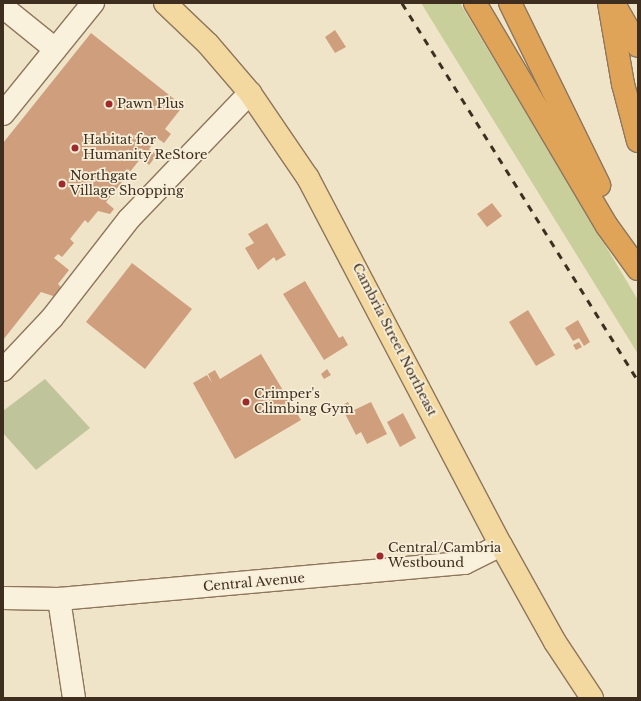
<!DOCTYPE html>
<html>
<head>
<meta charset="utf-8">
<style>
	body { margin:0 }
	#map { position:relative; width:641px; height:701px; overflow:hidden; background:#f0e4c8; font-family:"Libre Baskerville",serif }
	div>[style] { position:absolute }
	.green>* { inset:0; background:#c9cf9b }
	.cemetery>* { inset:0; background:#bfc49a }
	.building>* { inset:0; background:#cf9f7d }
	.roads { filter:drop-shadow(1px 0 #8d765c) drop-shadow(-1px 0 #8d765c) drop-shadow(0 1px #8d765c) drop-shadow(0 -1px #8d765c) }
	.minor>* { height:22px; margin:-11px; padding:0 11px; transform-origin:11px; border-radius:11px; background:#faf1dc }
	.major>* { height:22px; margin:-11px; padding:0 11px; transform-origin:11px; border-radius:11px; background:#f3d9a0 }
	.highway>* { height:22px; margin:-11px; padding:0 11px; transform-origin:11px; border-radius:11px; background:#e0a458 }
	.rail>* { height:3px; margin-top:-1.5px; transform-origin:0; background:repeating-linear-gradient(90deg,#3d2e20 0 7px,transparent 0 14px) }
	.dots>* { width:11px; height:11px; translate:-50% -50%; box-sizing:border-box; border:2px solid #f7eed8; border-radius:50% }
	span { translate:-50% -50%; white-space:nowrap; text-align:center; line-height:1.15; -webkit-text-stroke:3.5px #f7eed8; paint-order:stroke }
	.poi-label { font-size:13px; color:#3d2e20 }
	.left { translate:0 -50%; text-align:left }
	.street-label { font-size:13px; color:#3d2e20 }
	.frame { position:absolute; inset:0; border:4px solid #3d2e20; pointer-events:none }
</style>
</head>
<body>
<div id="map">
	<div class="green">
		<i style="clip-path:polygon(421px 3px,460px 3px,638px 300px,638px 354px)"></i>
	</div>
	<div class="cemetery">
		<i style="clip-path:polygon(45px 379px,90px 428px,36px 470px,3px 433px,3px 411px)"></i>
	</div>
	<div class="building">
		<i style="clip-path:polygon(335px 30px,346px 47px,335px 53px,325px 37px)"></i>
		<i style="clip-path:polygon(91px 33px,183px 106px,165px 129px,171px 134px,164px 143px,157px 138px,149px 149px,157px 155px,149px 165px,141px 158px,106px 202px,114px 209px,110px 214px,98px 211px,88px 223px,85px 220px,70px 239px,74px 243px,62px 257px,58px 254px,54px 258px,69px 270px,58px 284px,63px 289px,56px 297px,41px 292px,3px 340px,3px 143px)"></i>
		<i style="clip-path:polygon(492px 203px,502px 216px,487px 227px,477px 214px)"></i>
		<i style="clip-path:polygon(267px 223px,286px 255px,276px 261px,274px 257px,258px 270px,245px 248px,254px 243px,248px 234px)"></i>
		<i style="clip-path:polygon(132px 263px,192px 309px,145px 369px,86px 322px)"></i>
		<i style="clip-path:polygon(305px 281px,339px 338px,343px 336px,348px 345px,324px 360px,283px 294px)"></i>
		<i style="clip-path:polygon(528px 310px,555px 355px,536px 366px,509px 322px)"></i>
		<i style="clip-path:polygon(578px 320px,590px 342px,584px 346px,579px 338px,573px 341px,565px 328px)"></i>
		<i style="clip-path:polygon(579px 342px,582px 347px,576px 350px,573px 345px)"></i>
		<i style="clip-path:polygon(261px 354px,301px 420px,235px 459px,193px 383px,207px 375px,212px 383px,208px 374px,215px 370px,220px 379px)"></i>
		<i style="clip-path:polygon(327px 369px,331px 375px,324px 379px,321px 374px)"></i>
		<i style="clip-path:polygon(348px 402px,352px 411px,371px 402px,387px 434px,367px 444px,361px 432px,356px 435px,341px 406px)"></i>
		<i style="clip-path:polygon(403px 413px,416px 438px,400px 447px,387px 422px)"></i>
	</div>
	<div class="roads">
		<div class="minor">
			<i style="left:3px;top:7px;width:67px;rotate:38.9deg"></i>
			<i style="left:3px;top:114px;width:143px;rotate:-51deg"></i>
			<i style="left:3px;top:370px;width:71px;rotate:-46.7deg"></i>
			<i style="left:52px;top:318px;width:125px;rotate:-52.1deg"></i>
			<i style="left:129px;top:219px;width:175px;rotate:-46.2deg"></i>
			<i style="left:3px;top:598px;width:56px;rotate:1deg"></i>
			<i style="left:59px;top:599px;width:408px;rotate:-5.1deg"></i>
			<i style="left:465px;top:563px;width:40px;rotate:-26.6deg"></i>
			<i style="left:59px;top:599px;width:100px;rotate:81.4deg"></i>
		</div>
		<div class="major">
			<i style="left:165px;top:3px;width:59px;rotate:43.6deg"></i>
			<i style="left:208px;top:44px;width:65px;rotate:49.4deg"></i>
			<i style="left:250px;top:93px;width:103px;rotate:55.7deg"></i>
			<i style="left:308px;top:178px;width:415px;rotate:62.3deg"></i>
			<i style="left:501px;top:545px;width:111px;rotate:60.9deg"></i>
			<i style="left:555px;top:642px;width:67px;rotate:56.5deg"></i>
		</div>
		<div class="highway">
			<i style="left:475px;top:3px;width:259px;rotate:59.4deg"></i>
			<i style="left:607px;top:226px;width:53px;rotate:54.2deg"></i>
			<i style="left:510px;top:3px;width:203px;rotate:63.9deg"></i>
			<i style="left:609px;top:3px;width:82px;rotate:80.2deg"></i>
			<i style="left:623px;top:84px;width:59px;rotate:75.3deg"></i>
			<i style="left:614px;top:4px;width:48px;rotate:60.3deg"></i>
		</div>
	</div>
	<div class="rail">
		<i style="left:402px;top:3px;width:445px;rotate:58deg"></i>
	</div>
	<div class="dots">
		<i style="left:109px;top:104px;background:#9e2a2b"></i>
		<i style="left:75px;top:148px;background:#9e2a2b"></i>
		<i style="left:62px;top:184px;background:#9e2a2b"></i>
		<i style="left:246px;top:402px;background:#9e2a2b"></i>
		<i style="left:380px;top:556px;background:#9e2a2b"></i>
	</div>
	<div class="poi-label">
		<span class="left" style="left:117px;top:104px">Pawn Plus</span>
		<span class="left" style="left:83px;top:148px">Habitat for<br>Humanity ReStore</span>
		<span class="left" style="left:70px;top:184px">Northgate<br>Village Shopping</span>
		<span class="left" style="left:254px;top:402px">Crimper's<br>Climbing Gym</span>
		<span class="left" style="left:388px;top:556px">Central/Cambria<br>Westbound</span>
	</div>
	<div class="street-label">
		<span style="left:394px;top:340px;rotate:63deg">Cambria Street Northeast</span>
		<span style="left:254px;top:583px;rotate:-5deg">Central Avenue</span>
	</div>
	<div class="frame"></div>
</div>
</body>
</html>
